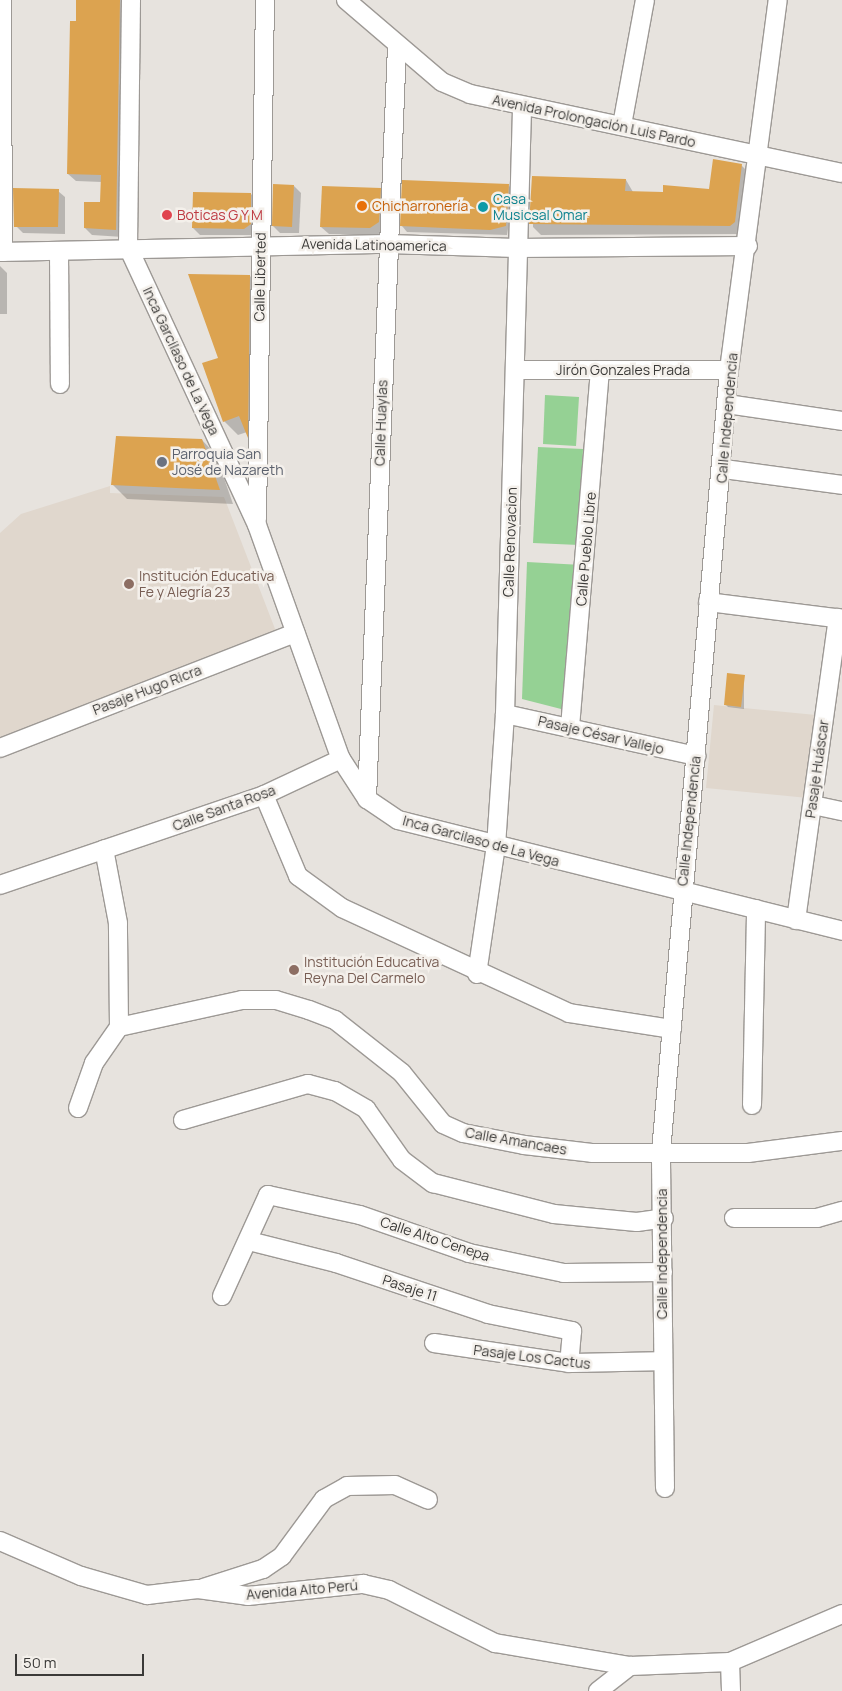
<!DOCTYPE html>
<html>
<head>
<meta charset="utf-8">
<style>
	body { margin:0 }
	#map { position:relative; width:842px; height:1691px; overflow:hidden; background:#e7e3de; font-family:Manrope,sans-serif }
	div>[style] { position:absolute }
	.built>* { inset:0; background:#e0d7cd }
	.green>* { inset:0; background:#95d194 }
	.shadow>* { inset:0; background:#0003 }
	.building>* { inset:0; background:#dca350 }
	.roads { filter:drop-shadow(1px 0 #9d9995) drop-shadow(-1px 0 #9d9995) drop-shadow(0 1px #9d9995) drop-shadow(0 -1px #9d9995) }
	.minor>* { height:18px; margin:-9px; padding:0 9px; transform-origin:9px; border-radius:9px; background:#fff }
	.dots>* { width:14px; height:14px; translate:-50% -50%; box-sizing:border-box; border:2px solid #f4f0eb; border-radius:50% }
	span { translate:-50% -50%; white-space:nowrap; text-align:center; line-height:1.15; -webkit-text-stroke:5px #f4f0eb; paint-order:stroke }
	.street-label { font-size:14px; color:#3b3a38 }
	.culture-label { font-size:14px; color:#0d838f }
	.left { translate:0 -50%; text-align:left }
	.food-label { font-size:14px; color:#c56008 }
	.health-label { font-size:14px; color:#be3a42 }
	.worship-label { font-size:14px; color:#5b616d }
	.education-label { font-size:14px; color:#785e54 }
	.scale { position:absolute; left:15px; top:1654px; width:129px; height:22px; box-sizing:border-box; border:2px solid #3b3a38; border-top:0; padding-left:6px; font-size:15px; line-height:18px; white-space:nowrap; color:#3b3a38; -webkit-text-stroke:4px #f4f0eb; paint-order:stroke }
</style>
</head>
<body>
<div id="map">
	<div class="built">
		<i style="clip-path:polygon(110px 486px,110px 493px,224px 497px,277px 634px,0 739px,0 533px,21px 514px)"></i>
		<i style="clip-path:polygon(714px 705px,816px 715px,808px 798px,706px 788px)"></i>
	</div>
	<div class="green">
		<i style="clip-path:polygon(545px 395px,579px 397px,576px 446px,543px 444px)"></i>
		<i style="clip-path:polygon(538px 447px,583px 449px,579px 545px,533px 543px)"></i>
		<i style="clip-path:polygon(527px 562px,582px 565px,565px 710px,522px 699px)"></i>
	</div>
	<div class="shadow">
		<i style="clip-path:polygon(77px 0,127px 0,123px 237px,92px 235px,85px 228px,101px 204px,102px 182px,76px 181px,68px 174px)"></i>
		<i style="clip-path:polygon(741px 165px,749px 173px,742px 230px,738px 234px,541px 235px,533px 227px,533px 178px,626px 180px,633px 192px,664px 193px,710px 190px)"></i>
		<i style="clip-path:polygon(294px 186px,301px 193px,299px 233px,280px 233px,273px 226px)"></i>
		<i style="clip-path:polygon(509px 186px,514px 191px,507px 235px,407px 232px,402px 226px)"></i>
		<i style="clip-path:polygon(380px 189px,387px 196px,386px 229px,377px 235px,329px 234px,321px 227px)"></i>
		<i style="clip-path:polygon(58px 191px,65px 197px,65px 234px,23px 233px,16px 226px)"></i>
		<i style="clip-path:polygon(251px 194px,258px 201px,257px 231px,252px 235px,200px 235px,193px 228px)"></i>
		<i style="clip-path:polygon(0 266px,7px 273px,7px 314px,0 314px)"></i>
		<i style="clip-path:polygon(250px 276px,264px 290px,261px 450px,247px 432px,238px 435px,224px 421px,219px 359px)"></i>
		<i style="clip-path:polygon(202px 440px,216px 455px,233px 504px,127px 499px,113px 485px)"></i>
		<i style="clip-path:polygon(744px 676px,744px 709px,728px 707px,725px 704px)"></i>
	</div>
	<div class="building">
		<i style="clip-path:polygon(76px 0,120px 0,116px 230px,84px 228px,84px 202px,100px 202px,101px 175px,67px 174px,70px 21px,76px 21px)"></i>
		<i style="clip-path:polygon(713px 159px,742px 164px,735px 222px,730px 226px,529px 224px,532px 176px,626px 179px,625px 191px,663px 192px,663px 185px,709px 189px)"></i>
		<i style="clip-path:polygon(402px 180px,509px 184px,506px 226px,490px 230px,400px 226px)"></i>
		<i style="clip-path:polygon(273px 184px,294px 185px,292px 227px,272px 226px)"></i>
		<i style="clip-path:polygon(322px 186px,381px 188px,379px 222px,370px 228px,320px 227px)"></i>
		<i style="clip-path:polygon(13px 188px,59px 189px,58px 227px,14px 227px)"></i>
		<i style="clip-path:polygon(193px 192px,251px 193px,251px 224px,244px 229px,192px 228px)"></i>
		<i style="clip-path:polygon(188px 274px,250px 275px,248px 438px,239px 416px,223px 422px,202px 363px,218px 358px)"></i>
		<i style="clip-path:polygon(116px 436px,202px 439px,220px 490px,111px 485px)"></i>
		<i style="clip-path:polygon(727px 673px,745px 675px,741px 707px,724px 705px)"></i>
	</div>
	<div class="roads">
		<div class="minor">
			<i style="left:2px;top:0;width:252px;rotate:89.8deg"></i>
			<i style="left:131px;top:0;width:247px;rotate:90.7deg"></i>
			<i style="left:128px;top:247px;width:306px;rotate:65.1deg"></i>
			<i style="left:257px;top:525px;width:249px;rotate:70.3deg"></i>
			<i style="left:341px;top:759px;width:48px;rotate:57deg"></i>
			<i style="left:367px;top:799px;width:37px;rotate:34deg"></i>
			<i style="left:398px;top:820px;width:458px;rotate:14deg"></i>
			<i style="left:346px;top:0;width:126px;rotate:40.5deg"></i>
			<i style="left:442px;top:82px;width:30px;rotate:23deg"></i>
			<i style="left:470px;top:94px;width:380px;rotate:12deg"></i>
			<i style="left:622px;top:125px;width:127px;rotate:-79.6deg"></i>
			<i style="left:59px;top:251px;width:133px;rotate:89.6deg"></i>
			<i style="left:0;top:252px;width:388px;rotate:-1.2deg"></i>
			<i style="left:388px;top:244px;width:128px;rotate:1.8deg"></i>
			<i style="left:516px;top:248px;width:232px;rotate:-0.5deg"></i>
			<i style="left:516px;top:370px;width:213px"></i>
			<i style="left:727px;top:404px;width:116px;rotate:8.4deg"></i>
			<i style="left:724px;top:469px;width:119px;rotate:7.7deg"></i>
			<i style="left:257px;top:519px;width:519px;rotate:-89.12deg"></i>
			<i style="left:708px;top:602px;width:135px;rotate:7.2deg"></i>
			<i style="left:505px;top:714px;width:196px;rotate:12.4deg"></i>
			<i style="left:570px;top:727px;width:358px;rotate:-85.2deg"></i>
			<i style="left:0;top:748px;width:317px;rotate:-21.3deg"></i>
			<i style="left:264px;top:795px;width:88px;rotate:67.2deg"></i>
			<i style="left:298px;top:876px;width:54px;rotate:36deg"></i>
			<i style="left:342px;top:908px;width:250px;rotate:24.8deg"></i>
			<i style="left:569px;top:1013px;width:104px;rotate:8.8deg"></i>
			<i style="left:367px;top:799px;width:754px;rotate:-87.72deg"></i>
			<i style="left:813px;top:805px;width:30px;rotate:12deg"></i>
			<i style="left:0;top:885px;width:279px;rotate:-18.8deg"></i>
			<i style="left:264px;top:795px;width:85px;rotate:-25.1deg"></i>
			<i style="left:796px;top:920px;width:305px;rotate:-82.1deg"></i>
			<i style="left:477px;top:974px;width:129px;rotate:-81.6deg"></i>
			<i style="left:496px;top:846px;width:132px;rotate:-86.1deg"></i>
			<i style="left:505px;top:714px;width:606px;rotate:-88.39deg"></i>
			<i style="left:119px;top:1027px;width:126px;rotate:-12.4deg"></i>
			<i style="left:242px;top:1000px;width:34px"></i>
			<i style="left:276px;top:1000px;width:34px;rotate:17deg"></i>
			<i style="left:309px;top:1010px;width:28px;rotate:21deg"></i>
			<i style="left:335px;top:1020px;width:85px;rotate:38.3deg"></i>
			<i style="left:402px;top:1073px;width:65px;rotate:51.2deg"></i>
			<i style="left:443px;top:1124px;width:22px;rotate:24deg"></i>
			<i style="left:463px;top:1133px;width:62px;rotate:11.1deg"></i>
			<i style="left:524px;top:1145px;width:68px;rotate:6.7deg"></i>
			<i style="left:592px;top:1153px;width:156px"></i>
			<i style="left:748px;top:1153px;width:95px;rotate:-7.3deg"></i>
			<i style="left:752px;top:1105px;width:196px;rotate:-88.8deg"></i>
			<i style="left:78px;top:1108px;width:48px;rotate:-70.4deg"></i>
			<i style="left:94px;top:1063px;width:44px;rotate:-55.2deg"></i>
			<i style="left:119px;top:1027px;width:104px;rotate:-90.6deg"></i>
			<i style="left:118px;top:923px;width:75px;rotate:-100.7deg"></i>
			<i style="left:183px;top:1120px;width:130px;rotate:-16.1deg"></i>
			<i style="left:308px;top:1084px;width:28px;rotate:15deg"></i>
			<i style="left:335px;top:1091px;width:36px;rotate:30deg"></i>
			<i style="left:366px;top:1109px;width:62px;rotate:54.8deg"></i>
			<i style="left:402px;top:1160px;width:39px;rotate:37deg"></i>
			<i style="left:433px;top:1183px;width:125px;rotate:14.4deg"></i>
			<i style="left:554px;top:1214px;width:83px;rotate:5.5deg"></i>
			<i style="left:637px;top:1222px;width:27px;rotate:-8deg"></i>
			<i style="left:734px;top:1218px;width:83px"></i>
			<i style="left:817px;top:1218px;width:26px;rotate:-16deg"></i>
			<i style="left:249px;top:1241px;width:90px;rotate:14.2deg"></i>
			<i style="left:336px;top:1263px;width:160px;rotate:18.5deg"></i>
			<i style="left:488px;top:1314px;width:86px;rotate:11.4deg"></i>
			<i style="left:572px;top:1331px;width:32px;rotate:95deg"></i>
			<i style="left:222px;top:1296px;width:111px;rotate:-65.5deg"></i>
			<i style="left:268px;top:1195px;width:94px;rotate:12.3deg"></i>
			<i style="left:360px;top:1215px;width:115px;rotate:19.2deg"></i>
			<i style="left:469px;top:1253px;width:97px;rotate:11.9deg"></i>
			<i style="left:564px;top:1273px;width:99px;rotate:-0.6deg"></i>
			<i style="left:434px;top:1343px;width:136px;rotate:8.4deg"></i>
			<i style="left:569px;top:1363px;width:92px;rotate:-1.2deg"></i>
			<i style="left:665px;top:1488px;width:336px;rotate:-90.7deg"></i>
			<i style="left:661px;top:1152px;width:785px;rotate:-85.03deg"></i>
			<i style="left:729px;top:370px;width:373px;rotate:-82.5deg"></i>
			<i style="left:0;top:1541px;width:88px;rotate:23.4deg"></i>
			<i style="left:81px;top:1576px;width:69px;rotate:16.1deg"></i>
			<i style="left:147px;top:1595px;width:51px;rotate:-6.7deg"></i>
			<i style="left:198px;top:1589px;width:50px;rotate:8deg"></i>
			<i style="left:248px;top:1596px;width:116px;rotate:-6deg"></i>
			<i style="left:363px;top:1584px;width:27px;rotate:13deg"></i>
			<i style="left:389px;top:1590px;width:119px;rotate:26.6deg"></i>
			<i style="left:495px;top:1643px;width:137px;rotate:9.7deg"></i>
			<i style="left:630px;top:1666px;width:100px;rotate:-2.3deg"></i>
			<i style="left:730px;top:1662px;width:122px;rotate:-23.2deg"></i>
			<i style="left:203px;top:1588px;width:63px;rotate:-17.6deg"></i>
			<i style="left:263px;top:1569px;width:23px;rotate:-34deg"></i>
			<i style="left:282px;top:1556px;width:71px;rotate:-53.6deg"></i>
			<i style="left:324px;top:1499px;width:26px;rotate:-29deg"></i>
			<i style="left:347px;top:1486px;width:48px;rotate:-1.2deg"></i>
			<i style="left:395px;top:1485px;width:36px;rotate:24deg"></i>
			<i style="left:730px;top:1662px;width:29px;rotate:88deg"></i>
			<i style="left:598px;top:1691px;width:41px;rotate:-38deg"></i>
		</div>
	</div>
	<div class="dots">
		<i style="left:362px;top:206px;background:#e8710a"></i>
		<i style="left:483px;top:207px;background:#0f9aa8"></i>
		<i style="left:167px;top:215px;background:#e0444e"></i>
		<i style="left:162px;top:462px;background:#6b7280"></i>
		<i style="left:129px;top:584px;background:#8d6e63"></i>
		<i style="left:294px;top:970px;background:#8d6e63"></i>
	</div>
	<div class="street-label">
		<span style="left:594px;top:121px;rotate:12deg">Avenida Prolongación Luis Pardo</span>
		<span style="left:374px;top:245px;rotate:1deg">Avenida Latinoamerica</span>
		<span style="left:260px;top:277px;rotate:-89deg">Calle Liberted</span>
		<span style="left:181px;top:361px;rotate:65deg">Inca Garcilaso de La Vega</span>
		<span style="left:623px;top:370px">Jirón Gonzales Prada</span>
		<span style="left:727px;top:418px;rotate:-85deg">Calle Independencia</span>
		<span style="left:381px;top:423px;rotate:-88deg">Calle Huaylas</span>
		<span style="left:510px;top:542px;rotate:-88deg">Calle Renovacion</span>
		<span style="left:586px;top:549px;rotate:-85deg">Calle Pueblo Libre</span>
		<span style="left:147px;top:690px;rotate:-21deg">Pasaje Hugo Ricra</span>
		<span style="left:601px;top:735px;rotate:13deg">Pasaje César Vallejo</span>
		<span style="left:817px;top:769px;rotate:-82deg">Pasaje Huáscar</span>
		<span style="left:224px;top:808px;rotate:-20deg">Calle Santa Rosa</span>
		<span style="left:689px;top:821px;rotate:-84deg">Calle Independencia</span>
		<span style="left:481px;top:841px;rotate:15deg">Inca Garcilaso de La Vega</span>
		<span style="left:516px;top:1141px;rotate:10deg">Calle Amancaes</span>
		<span style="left:435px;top:1239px;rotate:18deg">Calle Alto Cenepa</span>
		<span style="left:662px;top:1254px;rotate:-90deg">Calle Independencia</span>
		<span style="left:410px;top:1288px;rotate:18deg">Pasaje 11</span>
		<span style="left:532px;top:1357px;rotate:7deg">Pasaje Los Cactus</span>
		<span style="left:302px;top:1590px;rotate:-5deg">Avenida Alto Perú</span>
	</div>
	<div class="culture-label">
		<span class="left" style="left:493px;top:207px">Casa<br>Musicsal Omar</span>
	</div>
	<div class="food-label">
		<span class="left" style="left:372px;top:206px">Chicharronería</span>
	</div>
	<div class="health-label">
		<span class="left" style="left:177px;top:215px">Boticas G Y M</span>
	</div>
	<div class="worship-label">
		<span class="left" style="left:172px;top:462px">Parroquia San<br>José de Nazareth</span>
	</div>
	<div class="education-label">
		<span class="left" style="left:139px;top:584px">Institución Educativa<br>Fe y Alegría 23</span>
		<span class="left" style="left:304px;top:970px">Institución Educativa<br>Reyna Del Carmelo</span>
	</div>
	<div class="scale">50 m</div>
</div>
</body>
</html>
